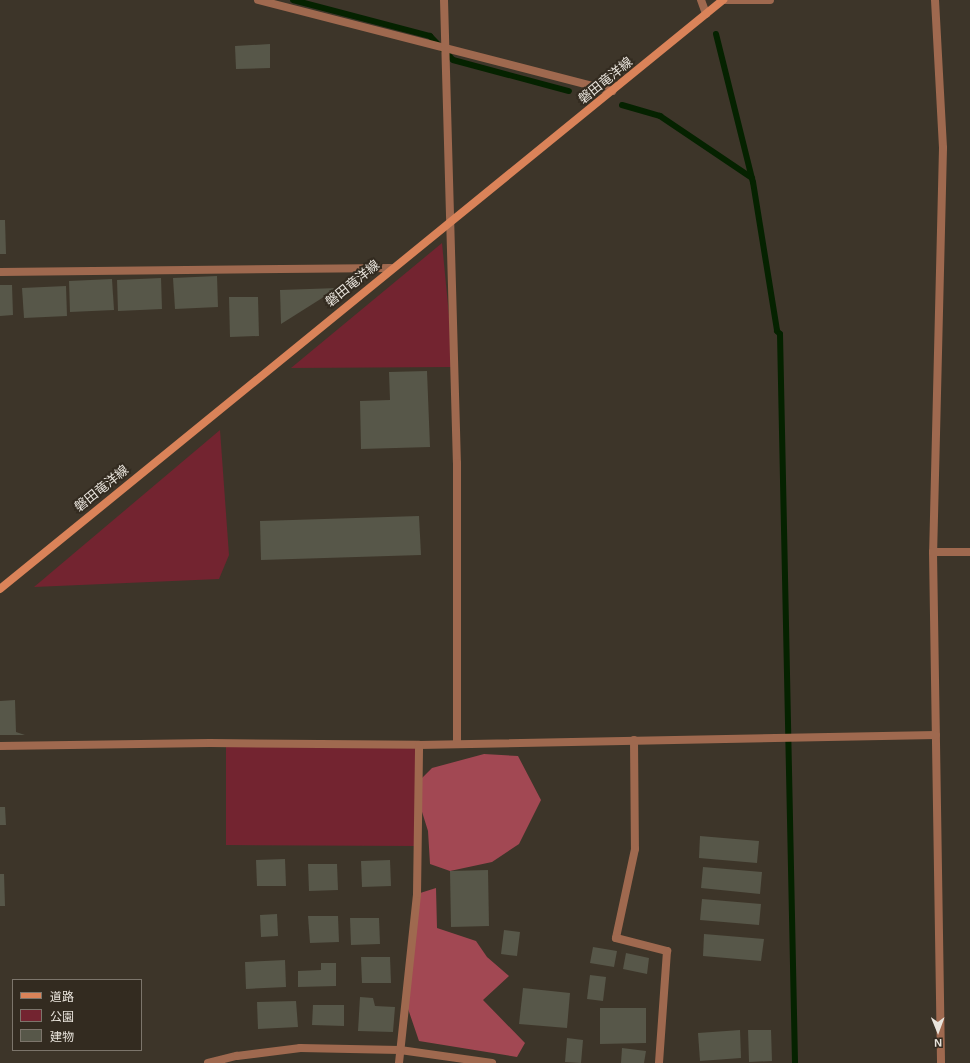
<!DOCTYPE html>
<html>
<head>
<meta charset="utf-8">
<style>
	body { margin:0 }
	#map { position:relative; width:970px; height:1063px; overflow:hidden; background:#3d3529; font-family:Arial,"Noto Sans JP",sans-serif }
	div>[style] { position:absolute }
	.green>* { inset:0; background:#732430 }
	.forest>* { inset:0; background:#a24853 }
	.stream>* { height:6px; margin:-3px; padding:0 3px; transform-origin:3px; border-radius:3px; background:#052200 }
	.building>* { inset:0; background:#575749 }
	.street>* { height:8px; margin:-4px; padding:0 4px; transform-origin:4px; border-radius:4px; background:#9f694f }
	.secondary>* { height:8px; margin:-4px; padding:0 4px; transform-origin:4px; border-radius:4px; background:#da8359 }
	span { translate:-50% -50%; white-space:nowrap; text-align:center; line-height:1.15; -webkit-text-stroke:4px #332b20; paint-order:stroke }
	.street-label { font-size:13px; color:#e9e4dc }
	.legend { position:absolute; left:12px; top:979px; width:130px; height:72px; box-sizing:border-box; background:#332b20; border:1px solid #7c756b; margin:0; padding:5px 7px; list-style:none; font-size:12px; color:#e9e4dc }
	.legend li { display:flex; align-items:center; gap:8px; height:20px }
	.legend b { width:20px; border:1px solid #7c756b }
	.north { position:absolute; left:918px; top:1011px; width:40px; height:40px; -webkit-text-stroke:3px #332b20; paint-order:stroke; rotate:179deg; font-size:11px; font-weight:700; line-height:16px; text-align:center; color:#e9e4dc }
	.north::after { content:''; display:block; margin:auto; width:14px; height:18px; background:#e9e4dc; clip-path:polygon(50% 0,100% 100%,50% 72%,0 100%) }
</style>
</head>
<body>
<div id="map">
	<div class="green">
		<i style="clip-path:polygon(442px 243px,454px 367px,291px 368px)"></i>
		<i style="clip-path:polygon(220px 430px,229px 555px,219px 579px,34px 587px)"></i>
		<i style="clip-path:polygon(226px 743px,419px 745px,417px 846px,226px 845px)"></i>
	</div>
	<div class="forest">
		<i style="clip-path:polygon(484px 754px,518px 756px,541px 800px,519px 844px,492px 862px,450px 871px,430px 864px,428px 831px,418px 799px,419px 781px,432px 768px)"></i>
		<i style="clip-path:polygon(436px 888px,437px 928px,476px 941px,487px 957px,509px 976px,483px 1000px,525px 1043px,517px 1057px,419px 1041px,405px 1000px,417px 894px)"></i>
	</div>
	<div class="stream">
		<i style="left:293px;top:0;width:142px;rotate:14.7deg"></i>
		<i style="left:430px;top:36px;width:33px;rotate:46deg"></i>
		<i style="left:453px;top:60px;width:120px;rotate:15deg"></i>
		<i style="left:716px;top:34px;width:153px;rotate:76deg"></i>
		<i style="left:753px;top:182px;width:151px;rotate:80.8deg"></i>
		<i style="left:777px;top:331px;width:4px;rotate:45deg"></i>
		<i style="left:780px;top:334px;width:729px;rotate:88.82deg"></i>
		<i style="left:622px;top:105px;width:40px;rotate:16deg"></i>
		<i style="left:660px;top:116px;width:111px;rotate:34deg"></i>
	</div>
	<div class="building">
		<i style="clip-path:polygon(270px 44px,270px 68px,236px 69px,235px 46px)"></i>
		<i style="clip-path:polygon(0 220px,5px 220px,6px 254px,0 254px)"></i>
		<i style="clip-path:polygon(217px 276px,218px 307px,175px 309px,173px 278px)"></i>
		<i style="clip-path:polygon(161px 278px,162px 309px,118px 311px,117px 280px)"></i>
		<i style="clip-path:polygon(112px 279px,114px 310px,70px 312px,69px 281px)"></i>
		<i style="clip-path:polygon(0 285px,12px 285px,13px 315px,0 316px)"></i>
		<i style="clip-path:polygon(66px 286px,67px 316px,24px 318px,22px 288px)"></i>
		<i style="clip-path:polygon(338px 288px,281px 324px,280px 290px)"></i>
		<i style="clip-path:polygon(229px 297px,258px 297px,259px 336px,230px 337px)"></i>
		<i style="clip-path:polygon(427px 371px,430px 447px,361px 449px,360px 401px,390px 400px,389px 372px)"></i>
		<i style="clip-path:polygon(419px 516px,421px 555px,261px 560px,260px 521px)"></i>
		<i style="clip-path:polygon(15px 700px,16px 732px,25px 735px,0 735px,0 701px)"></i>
		<i style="clip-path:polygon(0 807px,5px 807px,6px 825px,0 825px)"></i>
		<i style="clip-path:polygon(700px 836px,759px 841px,757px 863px,699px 858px)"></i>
		<i style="clip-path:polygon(285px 859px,286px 886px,257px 886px,256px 860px)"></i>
		<i style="clip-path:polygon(390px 860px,391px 886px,362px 887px,361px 861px)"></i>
		<i style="clip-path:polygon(308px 864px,337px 864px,338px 890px,309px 891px)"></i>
		<i style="clip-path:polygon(703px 867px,762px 872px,760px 894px,701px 888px)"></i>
		<i style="clip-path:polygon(488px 870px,489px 926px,451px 927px,450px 871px)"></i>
		<i style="clip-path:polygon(0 874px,4px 874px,5px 906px,0 906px)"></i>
		<i style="clip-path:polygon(702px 899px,761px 904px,759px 925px,700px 920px)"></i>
		<i style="clip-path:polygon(277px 914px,278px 936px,261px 937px,260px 915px)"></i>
		<i style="clip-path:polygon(308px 916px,338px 916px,339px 942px,310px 943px)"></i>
		<i style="clip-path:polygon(350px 918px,379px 918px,380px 944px,351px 945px)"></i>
		<i style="clip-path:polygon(504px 930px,520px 932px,517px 956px,501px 954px)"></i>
		<i style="clip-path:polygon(704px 934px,764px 939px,761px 961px,703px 956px)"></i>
		<i style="clip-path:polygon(593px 947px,617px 951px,614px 967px,590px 963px)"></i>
		<i style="clip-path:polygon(626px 953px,649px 958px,647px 974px,623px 969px)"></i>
		<i style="clip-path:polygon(361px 957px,390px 957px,391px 983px,362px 983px)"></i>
		<i style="clip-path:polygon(285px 960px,286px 987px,246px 989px,245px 962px)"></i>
		<i style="clip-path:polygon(321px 963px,336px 963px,336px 986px,298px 987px,298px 971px,321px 970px)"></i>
		<i style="clip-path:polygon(590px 975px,606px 977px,603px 1001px,587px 999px)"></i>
		<i style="clip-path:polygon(523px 988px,570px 993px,567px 1028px,519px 1024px)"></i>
		<i style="clip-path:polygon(360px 997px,373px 998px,375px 1006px,395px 1007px,393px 1032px,358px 1031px)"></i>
		<i style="clip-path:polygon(296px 1001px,298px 1027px,258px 1029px,257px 1002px)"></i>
		<i style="clip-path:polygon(313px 1005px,344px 1005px,344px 1026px,312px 1025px)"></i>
		<i style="clip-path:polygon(600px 1008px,646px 1008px,646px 1043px,600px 1044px)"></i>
		<i style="clip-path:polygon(740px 1030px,741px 1058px,700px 1061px,698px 1033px)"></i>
		<i style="clip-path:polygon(748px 1030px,771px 1030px,772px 1061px,749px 1062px)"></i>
		<i style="clip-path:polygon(567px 1038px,583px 1040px,581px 1063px,565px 1062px)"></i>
		<i style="clip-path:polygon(622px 1048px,646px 1051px,644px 1063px,621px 1063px)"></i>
	</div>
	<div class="street">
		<i style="left:258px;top:0;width:366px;rotate:14.4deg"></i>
		<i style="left:444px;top:0;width:463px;rotate:88.4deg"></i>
		<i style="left:457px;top:463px;width:280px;rotate:90deg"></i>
		<i style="left:701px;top:0;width:15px;rotate:70deg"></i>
		<i style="left:723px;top:0;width:47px"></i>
		<i style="left:935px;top:0;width:148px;rotate:86.9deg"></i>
		<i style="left:943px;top:148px;width:404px;rotate:91.4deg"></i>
		<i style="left:933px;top:552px;width:511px;rotate:89.1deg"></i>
		<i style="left:0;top:272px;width:391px;rotate:-0.6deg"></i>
		<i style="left:933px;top:552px;width:37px"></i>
		<i style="left:634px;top:740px;width:109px;rotate:89.5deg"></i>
		<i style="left:635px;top:849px;width:91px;rotate:102.1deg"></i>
		<i style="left:616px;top:938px;width:53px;rotate:14.3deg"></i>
		<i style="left:667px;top:951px;width:112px;rotate:94.1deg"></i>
		<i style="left:0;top:746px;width:210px;rotate:-0.8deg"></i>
		<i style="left:210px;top:743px;width:209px;rotate:0.5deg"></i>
		<i style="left:419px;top:745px;width:517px;rotate:-1.11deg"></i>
		<i style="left:208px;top:1063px;width:30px;rotate:-14deg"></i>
		<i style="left:237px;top:1056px;width:64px;rotate:-7.2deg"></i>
		<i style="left:300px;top:1048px;width:100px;rotate:1.1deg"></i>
		<i style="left:400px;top:1050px;width:93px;rotate:8deg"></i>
		<i style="left:399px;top:1063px;width:170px;rotate:-83.9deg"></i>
		<i style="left:417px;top:894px;width:149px;rotate:-89.2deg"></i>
	</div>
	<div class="secondary">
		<i style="left:0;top:589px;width:933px;rotate:-39.17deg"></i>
	</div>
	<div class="street-label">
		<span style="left:606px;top:81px;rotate:-39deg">磐田竜洋線</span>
		<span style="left:353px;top:284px;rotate:-39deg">磐田竜洋線</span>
		<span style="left:102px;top:489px;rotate:-39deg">磐田竜洋線</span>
	</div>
	<ul class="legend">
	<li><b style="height:5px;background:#da8359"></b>道路</li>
	<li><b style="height:11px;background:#732430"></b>公園</li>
	<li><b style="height:11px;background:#575749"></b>建物</li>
	</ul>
	<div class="north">N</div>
</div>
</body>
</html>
